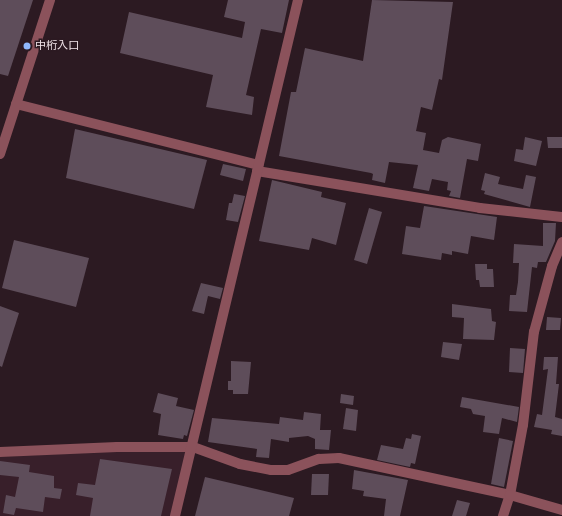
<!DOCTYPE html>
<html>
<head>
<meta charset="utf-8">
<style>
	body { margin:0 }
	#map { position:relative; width:562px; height:516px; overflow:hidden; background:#2c1a22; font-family:"Roboto Condensed","Noto Sans JP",sans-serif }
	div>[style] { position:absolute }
	.built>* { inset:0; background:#381f2a }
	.building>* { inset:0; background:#5e4d5a }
	.minor>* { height:10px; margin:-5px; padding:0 5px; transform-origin:5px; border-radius:5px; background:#8b525b }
	.dots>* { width:11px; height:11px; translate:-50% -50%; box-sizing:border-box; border:2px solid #2c1a22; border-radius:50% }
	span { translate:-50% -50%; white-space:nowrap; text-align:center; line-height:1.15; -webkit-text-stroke:3px #2c1a22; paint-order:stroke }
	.poi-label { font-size:11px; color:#f3e6eb }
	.left { translate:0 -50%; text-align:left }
</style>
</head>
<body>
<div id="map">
	<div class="built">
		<i style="clip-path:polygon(193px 447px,177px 516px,0 516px,0 457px)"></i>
	</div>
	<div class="building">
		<i style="clip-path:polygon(0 0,33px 0,8px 76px,0 74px)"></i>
		<i style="clip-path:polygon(228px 0,289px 0,282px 33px,261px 29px,246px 95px,254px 97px,252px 115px,206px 107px,213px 75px,120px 53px,129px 12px,242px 38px,245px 22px,224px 17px)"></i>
		<i style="clip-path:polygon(372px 0,453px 2px,442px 80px,439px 79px,432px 110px,421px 107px,416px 131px,426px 133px,423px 150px,439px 153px,442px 140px,448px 137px,481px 144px,478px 161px,467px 159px,460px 198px,449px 196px,451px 191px,447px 190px,448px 182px,432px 179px,429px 191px,413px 188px,418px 165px,389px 162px,385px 183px,372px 180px,373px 174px,371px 173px,279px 156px,291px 92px,296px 92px,305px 48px,363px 61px)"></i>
		<i style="clip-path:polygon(75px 129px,207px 160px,194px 209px,66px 178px)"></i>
		<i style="clip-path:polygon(525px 137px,542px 141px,536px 166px,514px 161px,516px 149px,523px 150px)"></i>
		<i style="clip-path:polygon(547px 137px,562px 137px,562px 148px,548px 148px)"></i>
		<i style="clip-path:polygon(223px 164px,246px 169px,243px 181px,220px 175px)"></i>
		<i style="clip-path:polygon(485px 173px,500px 177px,498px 184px,523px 189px,526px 175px,536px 177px,530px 207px,484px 194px,485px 191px,481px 190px)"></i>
		<i style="clip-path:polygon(272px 180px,322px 192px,321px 197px,346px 203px,336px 245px,312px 238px,309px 250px,259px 241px)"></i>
		<i style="clip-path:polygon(234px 194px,245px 196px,238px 222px,226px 220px,229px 203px,232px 203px)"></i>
		<i style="clip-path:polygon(424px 206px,497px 217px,494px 240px,471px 236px,468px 254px,452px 251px,452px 255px,442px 253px,441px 260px,402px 254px,406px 226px,420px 228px)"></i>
		<i style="clip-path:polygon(369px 208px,382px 212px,367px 264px,354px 260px)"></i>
		<i style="clip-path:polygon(543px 223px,556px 223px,555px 241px,546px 262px,538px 262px,537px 268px,532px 267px,527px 312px,509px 311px,510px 295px,516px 295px,518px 282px,519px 263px,513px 263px,514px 244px,543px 246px)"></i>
		<i style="clip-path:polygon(14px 240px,89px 258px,76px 307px,2px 288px)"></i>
		<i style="clip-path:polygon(475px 264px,487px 264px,487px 269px,493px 269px,494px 287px,480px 287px,479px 280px,476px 280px)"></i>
		<i style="clip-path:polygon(201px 283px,223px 288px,220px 299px,208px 296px,204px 314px,192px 311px)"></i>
		<i style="clip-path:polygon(452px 304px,491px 309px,492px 321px,496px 322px,494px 340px,463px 339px,464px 318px,452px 317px)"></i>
		<i style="clip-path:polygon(0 306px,19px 313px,2px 367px,0 366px)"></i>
		<i style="clip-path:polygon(547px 317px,561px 318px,560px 330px,546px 330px)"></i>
		<i style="clip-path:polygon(443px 342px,462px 344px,459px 360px,441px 357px)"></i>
		<i style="clip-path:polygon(510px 348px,525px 349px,523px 373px,509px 372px)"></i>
		<i style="clip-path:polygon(544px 357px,558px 357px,556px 384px,559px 384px,555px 417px,562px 419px,562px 436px,551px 434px,552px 430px,534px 427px,537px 414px,542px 415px,548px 369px,543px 370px)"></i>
		<i style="clip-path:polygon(231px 361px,251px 362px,248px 394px,233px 394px,233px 390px,228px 390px,228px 381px,231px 381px)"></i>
		<i style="clip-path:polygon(158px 393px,178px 398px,176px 406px,194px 410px,187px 436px,184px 435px,183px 439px,158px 435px,161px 414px,153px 412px)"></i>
		<i style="clip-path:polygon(341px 394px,354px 396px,353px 405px,340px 403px)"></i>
		<i style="clip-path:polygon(462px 397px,519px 407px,517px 422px,502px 418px,499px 434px,483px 432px,485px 416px,473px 414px,471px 409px,460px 407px)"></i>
		<i style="clip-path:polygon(346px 408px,358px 410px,356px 431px,343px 429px)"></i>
		<i style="clip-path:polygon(304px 412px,321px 414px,320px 430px,331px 430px,329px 450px,315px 449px,315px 439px,308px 436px,289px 438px,289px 442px,271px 439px,269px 458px,256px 457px,257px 449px,208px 442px,212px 418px,279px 424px,280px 417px,303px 420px)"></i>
		<i style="clip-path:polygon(412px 434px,421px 436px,415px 464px,411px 463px,410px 467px,377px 460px,381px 445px,403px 449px,406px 438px,411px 439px)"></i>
		<i style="clip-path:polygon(499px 438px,513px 441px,504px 487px,491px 484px)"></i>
		<i style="clip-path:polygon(100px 459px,172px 469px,161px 516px,90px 516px,93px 498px,76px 495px,78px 483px,95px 485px)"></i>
		<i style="clip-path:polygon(0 461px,30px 465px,29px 472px,54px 476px,54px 488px,62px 489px,60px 499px,45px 497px,43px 512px,16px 508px,14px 515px,3px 513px,6px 495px,15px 497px,19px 477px,0 475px)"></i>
		<i style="clip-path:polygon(354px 470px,408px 480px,400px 516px,384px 516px,386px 499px,363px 496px,364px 491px,352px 489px)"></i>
		<i style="clip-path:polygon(312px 474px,329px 474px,328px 495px,311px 495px)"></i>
		<i style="clip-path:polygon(205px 477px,294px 498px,289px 516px,195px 516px)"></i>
		<i style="clip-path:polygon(457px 500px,470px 503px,466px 516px,452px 516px)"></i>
	</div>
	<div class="minor">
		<i style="left:16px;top:104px;width:250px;rotate:14.1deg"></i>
		<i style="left:0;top:154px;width:162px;rotate:-72deg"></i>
		<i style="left:257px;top:171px;width:226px;rotate:9.4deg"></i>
		<i style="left:480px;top:208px;width:82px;rotate:6.3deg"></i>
		<i style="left:0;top:452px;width:117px;rotate:-2.4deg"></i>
		<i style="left:117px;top:447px;width:76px"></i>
		<i style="left:193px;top:447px;width:50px;rotate:19.9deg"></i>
		<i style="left:240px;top:464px;width:32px;rotate:11deg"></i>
		<i style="left:271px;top:470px;width:17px"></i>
		<i style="left:288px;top:470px;width:33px;rotate:-20deg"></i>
		<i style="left:319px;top:459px;width:20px;rotate:-3deg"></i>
		<i style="left:339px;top:458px;width:175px;rotate:12.2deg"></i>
		<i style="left:510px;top:495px;width:71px;rotate:-79.5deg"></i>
		<i style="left:523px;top:425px;width:94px;rotate:-83.3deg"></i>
		<i style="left:534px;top:332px;width:68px;rotate:-74.7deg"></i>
		<i style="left:552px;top:266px;width:26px;rotate:-67deg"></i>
		<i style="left:175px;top:516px;width:530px;rotate:-76.59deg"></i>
		<i style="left:503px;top:516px;width:22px;rotate:-72deg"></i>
		<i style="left:510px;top:495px;width:54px;rotate:16.1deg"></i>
	</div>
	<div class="dots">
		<i style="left:27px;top:46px;background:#90b8fd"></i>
	</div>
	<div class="poi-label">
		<span class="left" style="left:35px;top:46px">中桁入口</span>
	</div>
</div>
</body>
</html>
